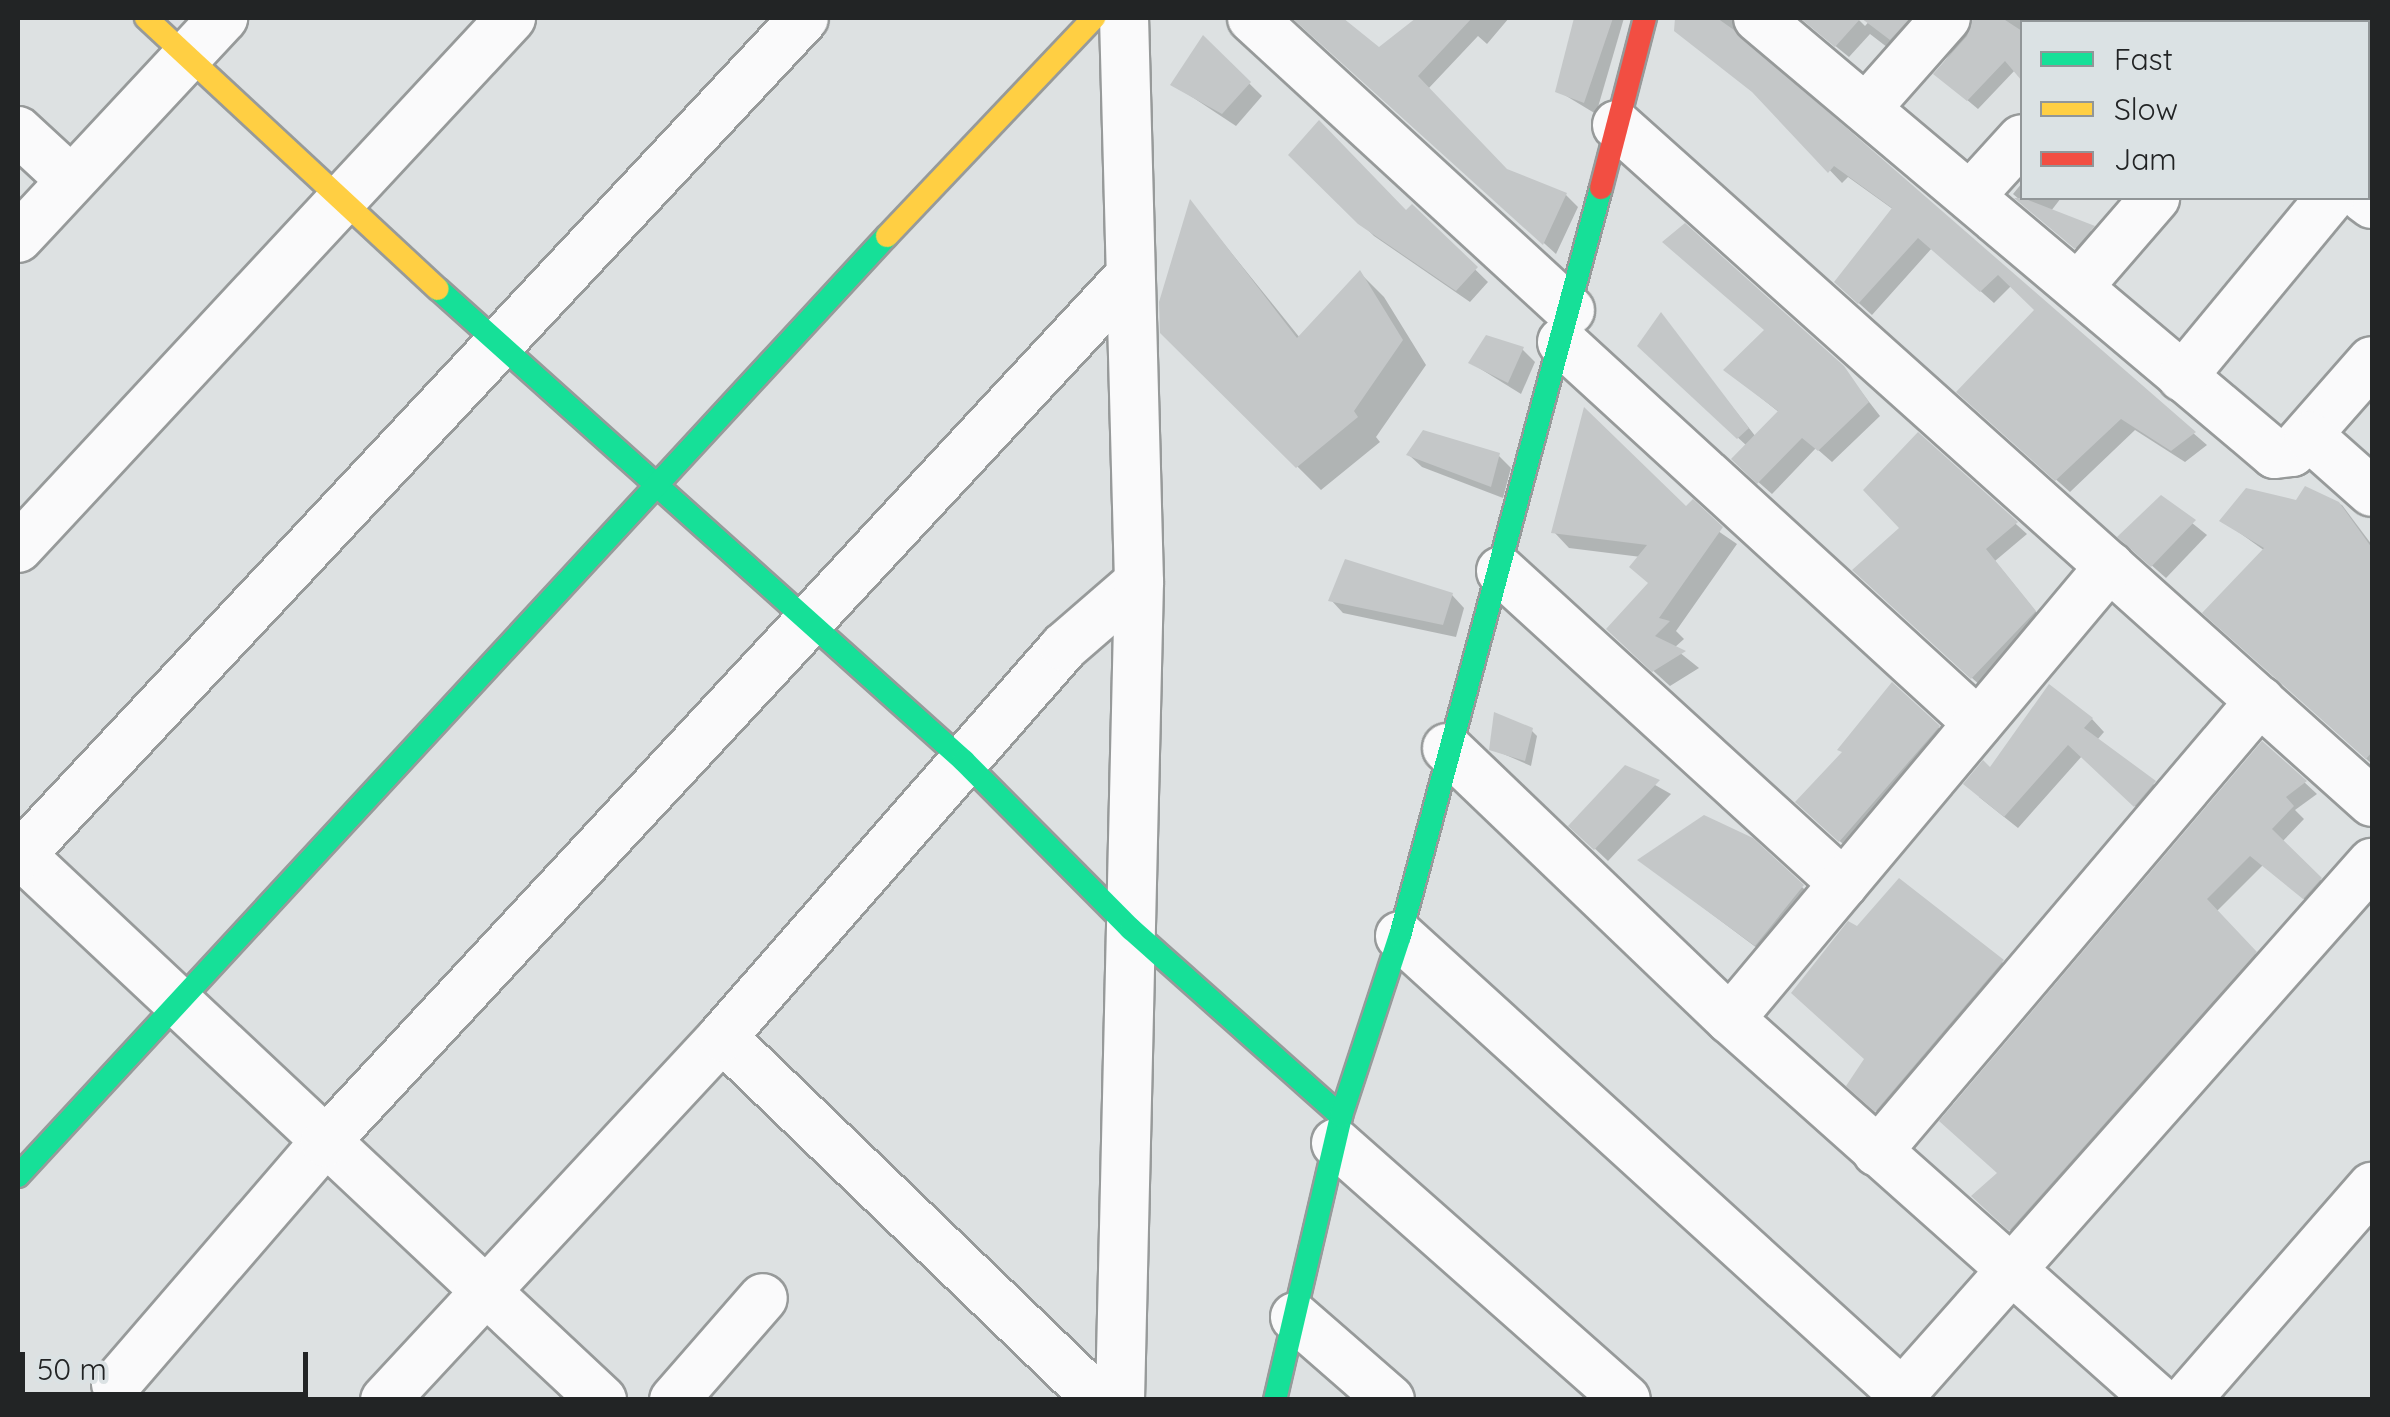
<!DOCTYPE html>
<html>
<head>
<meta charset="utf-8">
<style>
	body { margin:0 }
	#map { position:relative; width:2390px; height:1417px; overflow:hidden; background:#dde1e2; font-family:Quicksand,sans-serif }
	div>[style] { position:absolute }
	.shadow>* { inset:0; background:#0003 }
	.building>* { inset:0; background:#c4c7c8 }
	.roads { filter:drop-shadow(2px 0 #979a9a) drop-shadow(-2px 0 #979a9a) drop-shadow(0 2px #979a9a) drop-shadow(0 -2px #979a9a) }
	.street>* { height:48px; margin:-24px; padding:0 24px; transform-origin:24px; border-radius:24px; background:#fafafb }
	.fast>* { height:22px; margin:-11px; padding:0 11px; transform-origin:11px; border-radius:11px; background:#16e098 }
	.slow>* { height:22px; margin:-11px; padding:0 11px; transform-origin:11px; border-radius:11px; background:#ffcf43 }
	.jam>* { height:22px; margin:-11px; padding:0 11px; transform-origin:11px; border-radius:11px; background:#f24e42 }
	span { translate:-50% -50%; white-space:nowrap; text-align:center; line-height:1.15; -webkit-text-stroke:8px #dbe2e4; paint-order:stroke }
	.frame { position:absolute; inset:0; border:20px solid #222425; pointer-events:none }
	.legend { position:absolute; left:2020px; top:20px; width:350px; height:180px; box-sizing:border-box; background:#dbe2e4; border:2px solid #919698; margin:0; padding:12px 18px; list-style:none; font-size:30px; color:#222425 }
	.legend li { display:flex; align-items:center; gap:20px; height:50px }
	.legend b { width:50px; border:2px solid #919698 }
	.scale { position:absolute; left:20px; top:1352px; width:288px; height:45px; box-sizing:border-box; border:5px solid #222425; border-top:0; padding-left:12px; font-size:30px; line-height:35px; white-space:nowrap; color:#222425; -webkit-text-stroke:8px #dbe2e4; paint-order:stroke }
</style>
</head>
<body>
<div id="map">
	<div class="shadow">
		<i style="clip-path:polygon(1295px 18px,1339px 18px,1379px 50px,1420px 18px,1509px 18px,1487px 44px,1478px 36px,1428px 89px,1507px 171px,1566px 195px,1578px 207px,1556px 254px)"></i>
		<i style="clip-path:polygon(1577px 18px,1624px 18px,1596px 114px,1558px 91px)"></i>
		<i style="clip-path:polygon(1682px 18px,1750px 18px,1742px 26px,1751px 51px,2207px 445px,2185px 462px,2135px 430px,2070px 492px,1972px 404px,2038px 310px,2012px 285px,1994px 303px,1932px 248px,1872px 315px,1850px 295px,1894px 210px,1848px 177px,1842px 183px,1764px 101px,1677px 30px)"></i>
		<i style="clip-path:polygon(1801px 18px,1857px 18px,1865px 26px,1872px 18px,1928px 18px,1896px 54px,1870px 34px,1849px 57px)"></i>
		<i style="clip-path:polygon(1975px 18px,2091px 18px,2095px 22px,2022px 22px,2022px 75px,2016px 69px,1978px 109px,1936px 74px)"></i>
		<i style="clip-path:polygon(1208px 43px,1262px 96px,1236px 126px,1174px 85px)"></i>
		<i style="clip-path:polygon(1291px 155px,1406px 213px,1412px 208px,1488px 282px,1470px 302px,1374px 236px)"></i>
		<i style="clip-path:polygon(2022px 183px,2022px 198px,2061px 198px,2051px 211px,2100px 236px,2085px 256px,2013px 194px)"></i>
		<i style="clip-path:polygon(1191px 203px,1300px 338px,1361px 274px,1384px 297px,1426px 365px,1376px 437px,1380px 442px,1321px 490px,1162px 332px)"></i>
		<i style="clip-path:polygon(1661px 316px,1756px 437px,1780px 413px,1726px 370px,1842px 367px,1880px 416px,1832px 462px,1816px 448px,1772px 494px,1747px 472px,1747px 446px,1653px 359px)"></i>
		<i style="clip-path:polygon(1522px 349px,1535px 362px,1521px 394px,1471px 363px)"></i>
		<i style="clip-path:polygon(1918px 436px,2027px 534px,1995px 561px,2045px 623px,1983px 688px,1866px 581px,1903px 528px)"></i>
		<i style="clip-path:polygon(1409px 455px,1498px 455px,1511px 468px,1503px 498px,1422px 467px)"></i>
		<i style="clip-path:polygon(2306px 490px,2342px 505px,2372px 545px,2372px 764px,2218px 625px,2265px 551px,2223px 521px,2297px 503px)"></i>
		<i style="clip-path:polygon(2161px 498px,2207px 535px,2166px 578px,2133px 549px)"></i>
		<i style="clip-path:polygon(1686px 509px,1737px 544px,1676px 631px,1684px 639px,1674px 648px,1699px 668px,1670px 686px,1625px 645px,1650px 584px,1641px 557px,1569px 548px,1554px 532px)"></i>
		<i style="clip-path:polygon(1452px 595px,1464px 608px,1456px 637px,1343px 613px,1331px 600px)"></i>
		<i style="clip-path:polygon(2092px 719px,2104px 732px,2097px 740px,2167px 795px,2148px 818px,2082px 756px,2018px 828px,1979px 797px)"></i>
		<i style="clip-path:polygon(1938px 727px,1951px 740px,1853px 853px,1811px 815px)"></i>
		<i style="clip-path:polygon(1531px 730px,1537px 736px,1531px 766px,1492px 749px)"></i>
		<i style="clip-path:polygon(2263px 744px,2317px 794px,2295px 810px,2304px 819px,2282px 842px,2332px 891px,2316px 909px,2263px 865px,2216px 912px,2266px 965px,2022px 1240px,1985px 1208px,2000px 1173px)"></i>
		<i style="clip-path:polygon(1625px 768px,1671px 794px,1608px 861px,1571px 826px)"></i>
		<i style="clip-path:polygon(1641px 861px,1802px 887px,1815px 899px,1769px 957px)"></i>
		<i style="clip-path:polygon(1858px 930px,2002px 962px,2015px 974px,1889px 1122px,1862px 1098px,1867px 1059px)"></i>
	</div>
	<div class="building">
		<i style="clip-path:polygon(1292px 18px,1343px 18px,1379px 47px,1416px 18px,1472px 18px,1418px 76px,1507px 169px,1567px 193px,1543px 245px)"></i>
		<i style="clip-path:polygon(1574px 18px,1613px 18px,1584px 103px,1555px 92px)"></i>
		<i style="clip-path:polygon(1675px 18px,1717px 18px,1734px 30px,2196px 432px,2171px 451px,2121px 419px,2055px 481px,1956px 392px,2034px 310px,1998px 275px,1980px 292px,1918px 238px,1858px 304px,1834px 282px,1892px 208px,1834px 166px,1828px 173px,1752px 92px,1674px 31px)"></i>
		<i style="clip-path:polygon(1800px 18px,1910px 18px,1890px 40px,1861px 18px,1835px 47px)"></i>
		<i style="clip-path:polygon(1973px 18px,2002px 18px,2022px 31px,2022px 81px,2005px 61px,1967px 101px,1933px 74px,1967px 36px)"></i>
		<i style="clip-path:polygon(1203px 35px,1251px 82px,1222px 114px,1170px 85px)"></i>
		<i style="clip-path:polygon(1319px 120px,1406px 210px,1412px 204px,1478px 267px,1456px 291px,1358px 224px,1288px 155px)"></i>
		<i style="clip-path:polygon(2014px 198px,2023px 198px,2095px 226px,2075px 249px)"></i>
		<i style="clip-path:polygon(1190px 199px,1297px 338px,1360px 270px,1403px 340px,1354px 411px,1358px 417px,1296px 468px,1160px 333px,1159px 302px)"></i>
		<i style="clip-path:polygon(1685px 223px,1844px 366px,1869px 402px,1818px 451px,1802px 438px,1757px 484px,1731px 459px,1778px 411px,1723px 370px,1764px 330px,1662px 242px)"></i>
		<i style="clip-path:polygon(1661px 312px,1749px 428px,1737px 439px,1637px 346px)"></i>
		<i style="clip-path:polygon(1486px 335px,1524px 347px,1508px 383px,1468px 363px)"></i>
		<i style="clip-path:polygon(1584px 407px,1686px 506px,1693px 499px,1723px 527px,1659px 618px,1670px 621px,1655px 636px,1686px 651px,1652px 672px,1606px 629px,1648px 583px,1629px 567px,1647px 545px,1551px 533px)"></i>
		<i style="clip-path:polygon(1423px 430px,1500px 453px,1491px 487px,1406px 455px)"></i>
		<i style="clip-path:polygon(1918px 432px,2018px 522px,1986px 549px,2036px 611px,1971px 679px,1852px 570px,1899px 528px,1863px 490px)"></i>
		<i style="clip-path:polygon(2305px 486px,2339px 502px,2372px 548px,2372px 752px,2366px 759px,2202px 613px,2264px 548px,2219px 521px,2246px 488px,2296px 500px)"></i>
		<i style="clip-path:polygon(2161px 495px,2196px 520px,2151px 567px,2117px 537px)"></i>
		<i style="clip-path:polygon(1345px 559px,1453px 593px,1443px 625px,1328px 601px)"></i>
		<i style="clip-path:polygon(1892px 682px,1940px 726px,1839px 842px,1795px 802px,1842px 752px,1837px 750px)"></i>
		<i style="clip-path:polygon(2049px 684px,2093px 718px,2084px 728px,2156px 781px,2134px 807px,2068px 745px,2004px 817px,1963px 784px,1983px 760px,1990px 767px)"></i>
		<i style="clip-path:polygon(1494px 712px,1533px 728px,1525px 761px,1489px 750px)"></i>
		<i style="clip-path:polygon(2262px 741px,2307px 781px,2286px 797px,2294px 806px,2272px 829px,2322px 878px,2303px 899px,2250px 856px,2207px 899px,2257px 952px,2009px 1231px,1971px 1196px,1997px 1173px,1939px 1121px)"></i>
		<i style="clip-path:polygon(1625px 765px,1660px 780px,1594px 850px,1568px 826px)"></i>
		<i style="clip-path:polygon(1704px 815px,1753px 838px,1804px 885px,1755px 946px,1637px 860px)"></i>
		<i style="clip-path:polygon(1899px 878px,2004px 960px,1875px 1112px,1846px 1086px,1864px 1059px,1791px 993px,1848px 921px,1857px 926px)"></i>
	</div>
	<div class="roads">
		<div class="street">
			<i style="left:1252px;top:18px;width:432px;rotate:42.6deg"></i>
			<i style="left:1758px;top:18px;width:676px;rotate:40.14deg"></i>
			<i style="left:2275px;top:454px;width:17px;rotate:-7deg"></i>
			<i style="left:2292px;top:452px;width:121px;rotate:-48.7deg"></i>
			<i style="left:2153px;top:18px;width:6px;rotate:39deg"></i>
			<i style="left:2366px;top:18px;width:8px;rotate:40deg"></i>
			<i style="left:1869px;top:105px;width:116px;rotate:-48.5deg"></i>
			<i style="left:1617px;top:125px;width:1014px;rotate:41.88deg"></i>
			<i style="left:18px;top:131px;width:72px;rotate:42.8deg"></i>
			<i style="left:1972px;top:194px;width:74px;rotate:-47.7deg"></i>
			<i style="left:2364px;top:198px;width:10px;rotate:37deg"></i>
			<i style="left:18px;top:238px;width:301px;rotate:-47deg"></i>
			<i style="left:2078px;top:287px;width:118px;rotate:-49.1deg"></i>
			<i style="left:1562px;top:342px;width:564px;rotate:42.49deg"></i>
			<i style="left:2182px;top:377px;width:232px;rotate:-50.4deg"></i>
			<i style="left:2309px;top:436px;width:84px;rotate:41.6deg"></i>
			<i style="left:18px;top:548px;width:724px;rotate:-47.07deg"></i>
			<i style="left:1501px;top:571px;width:464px;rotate:42.4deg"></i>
			<i style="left:1447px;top:748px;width:392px;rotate:43.8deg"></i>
			<i style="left:1730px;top:1019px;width:573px;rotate:41.68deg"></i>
			<i style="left:18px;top:852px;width:801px;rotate:43.18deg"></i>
			<i style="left:18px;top:858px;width:1150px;rotate:-46.9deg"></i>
			<i style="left:1400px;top:936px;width:679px;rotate:42.31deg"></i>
			<i style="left:1730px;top:1019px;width:591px;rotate:-50.01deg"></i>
			<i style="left:722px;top:1037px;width:523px;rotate:43.92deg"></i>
			<i style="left:1336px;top:1143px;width:387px;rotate:41.5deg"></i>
			<i style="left:1877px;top:1152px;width:592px;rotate:-49.66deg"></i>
			<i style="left:1295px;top:1317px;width:126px;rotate:41.1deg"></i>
			<i style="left:116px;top:1384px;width:320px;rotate:-49.2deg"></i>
			<i style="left:325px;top:1142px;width:1180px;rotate:-47.1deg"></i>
			<i style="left:385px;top:1400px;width:495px;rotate:-47.1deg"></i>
			<i style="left:722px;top:1037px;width:519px;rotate:-48.75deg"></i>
			<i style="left:1064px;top:647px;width:99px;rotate:-40.9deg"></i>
			<i style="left:674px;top:1400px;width:135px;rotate:-48.9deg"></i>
			<i style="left:1120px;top:1400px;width:818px;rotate:-88.67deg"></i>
			<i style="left:1139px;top:582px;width:564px;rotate:-91.52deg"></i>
			<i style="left:1896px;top:1400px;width:718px;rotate:-48.45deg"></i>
			<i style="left:2186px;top:1400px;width:283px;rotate:-48.9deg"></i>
		</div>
		<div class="fast">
			<i style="left:438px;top:289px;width:707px;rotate:41.9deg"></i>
			<i style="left:964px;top:761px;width:237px;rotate:45.2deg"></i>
			<i style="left:1131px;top:929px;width:281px;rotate:41.7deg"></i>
			<i style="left:18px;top:1176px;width:1280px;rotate:-47.25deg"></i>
			<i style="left:1275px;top:1400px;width:292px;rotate:-76.9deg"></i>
			<i style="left:1341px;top:1116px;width:189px;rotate:-71.9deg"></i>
			<i style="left:1400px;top:936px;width:775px;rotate:-74.96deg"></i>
		</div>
		<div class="slow">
			<i style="left:146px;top:18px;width:398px;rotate:42.9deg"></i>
			<i style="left:887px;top:236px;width:301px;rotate:-46.5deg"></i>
		</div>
		<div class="jam">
			<i style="left:1601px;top:188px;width:176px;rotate:-75.5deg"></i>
		</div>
	</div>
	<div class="frame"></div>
	<ul class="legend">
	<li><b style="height:12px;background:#16e098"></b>Fast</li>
	<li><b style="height:12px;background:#ffcf43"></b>Slow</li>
	<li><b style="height:12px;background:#f24e42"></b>Jam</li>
	</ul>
	<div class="scale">50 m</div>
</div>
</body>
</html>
